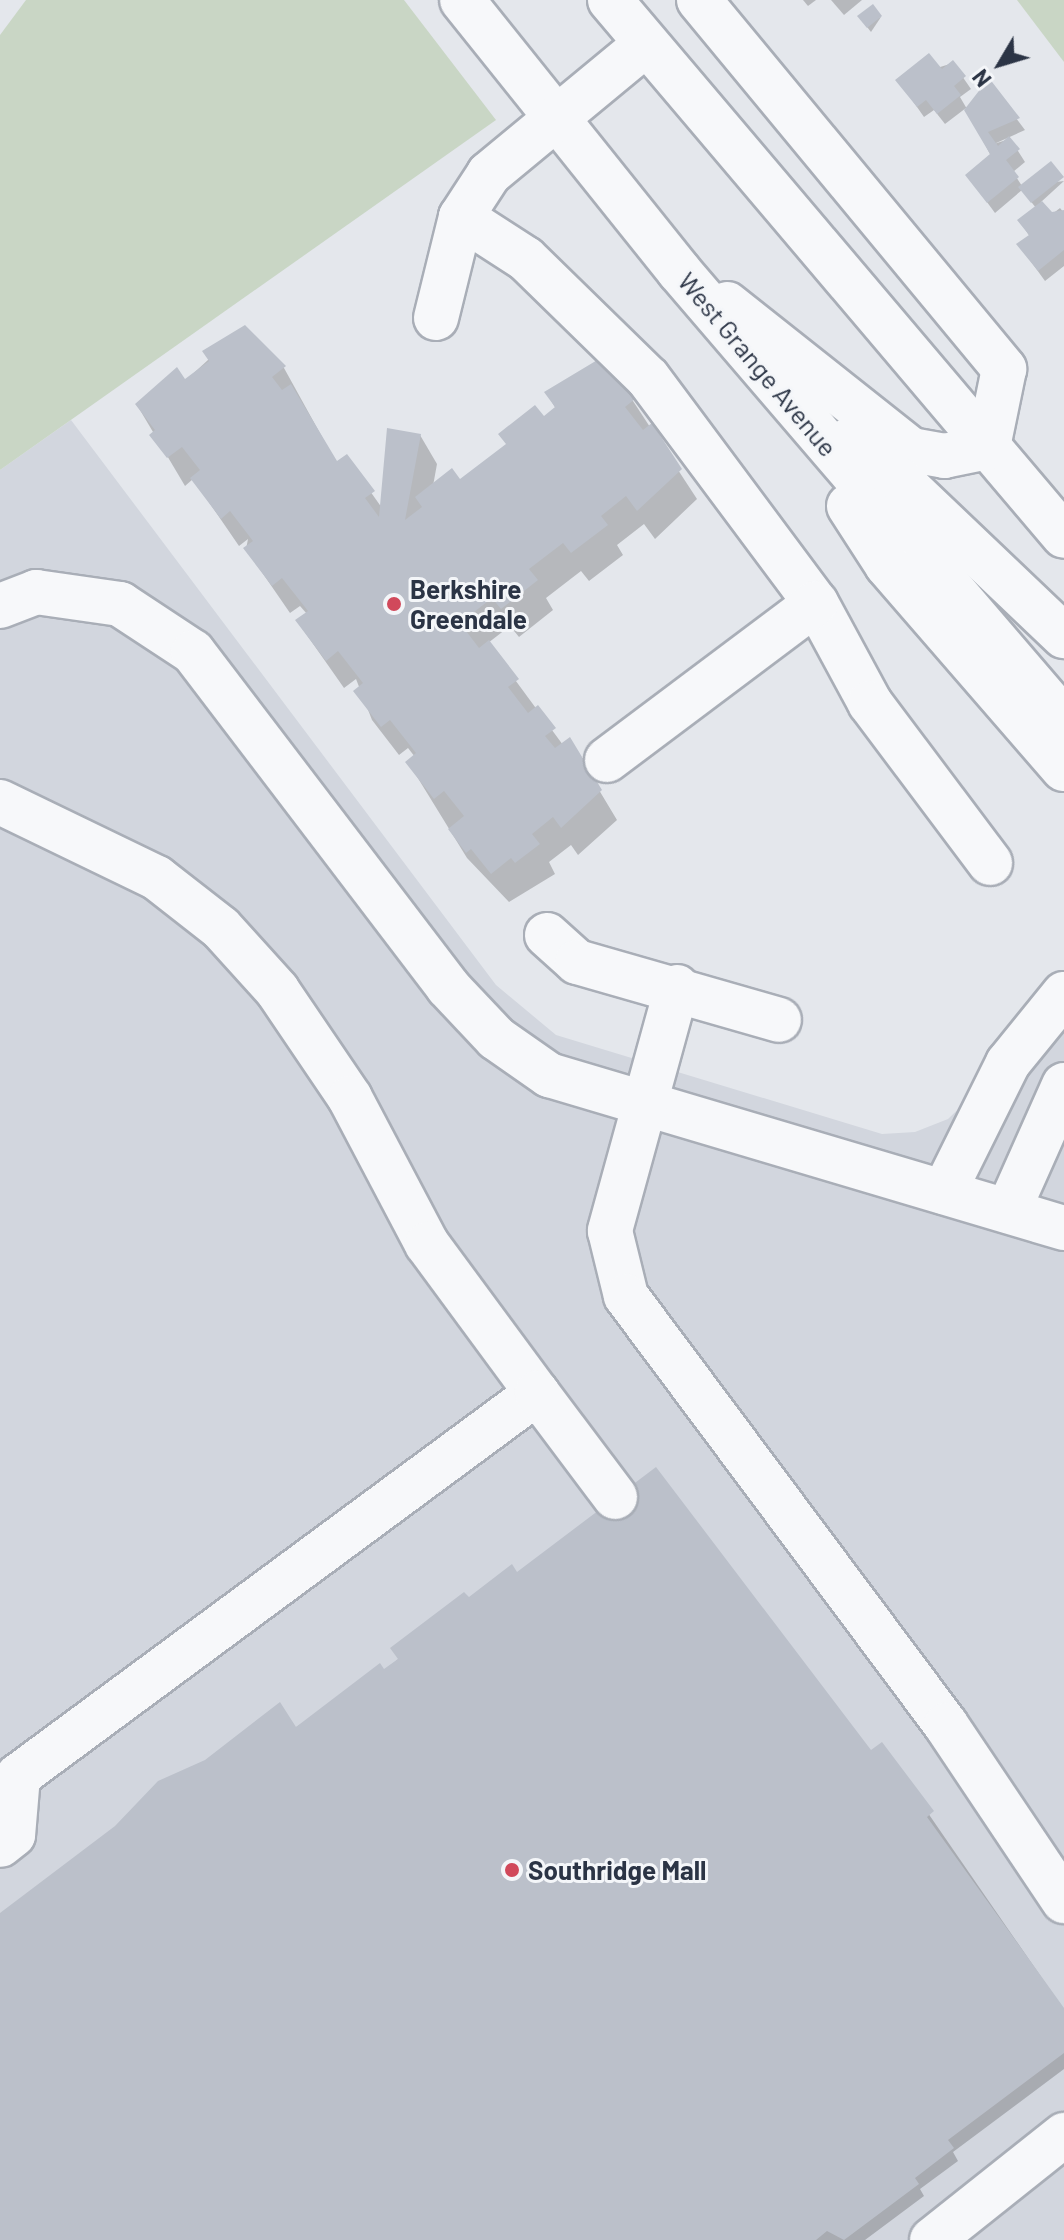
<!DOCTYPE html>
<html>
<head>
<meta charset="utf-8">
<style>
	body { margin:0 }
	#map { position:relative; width:1064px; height:2240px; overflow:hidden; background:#e4e7ec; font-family:Barlow,sans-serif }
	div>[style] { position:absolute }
	.built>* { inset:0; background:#d2d6de }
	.green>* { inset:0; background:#c9d6c5 }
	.shadow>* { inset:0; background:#0003 }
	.building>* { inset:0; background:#bbc0ca }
	.roads { filter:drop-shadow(2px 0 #a9aeb7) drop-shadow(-2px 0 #a9aeb7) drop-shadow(0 2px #a9aeb7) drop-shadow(0 -2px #a9aeb7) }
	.minor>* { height:44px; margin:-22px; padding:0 22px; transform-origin:22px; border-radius:22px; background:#f7f8fa }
	.dots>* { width:22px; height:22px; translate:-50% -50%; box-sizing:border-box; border:4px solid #f4f6f9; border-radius:50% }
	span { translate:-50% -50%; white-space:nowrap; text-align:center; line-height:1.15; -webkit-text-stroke:6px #f4f6f9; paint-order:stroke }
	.street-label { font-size:26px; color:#2b3445 }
	.poi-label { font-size:26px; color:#2b3445; font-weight:700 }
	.left { translate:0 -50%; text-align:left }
	.north { position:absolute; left:960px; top:24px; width:80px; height:80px; -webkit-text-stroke:6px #f4f6f9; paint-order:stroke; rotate:232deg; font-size:22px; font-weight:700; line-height:32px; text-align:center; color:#2b3445 }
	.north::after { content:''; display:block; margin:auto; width:28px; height:36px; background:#2b3445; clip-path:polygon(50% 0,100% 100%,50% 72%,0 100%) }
</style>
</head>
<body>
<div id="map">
	<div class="built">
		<i style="clip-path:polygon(71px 420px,496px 985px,556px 1035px,882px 1134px,915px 1132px,948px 1119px,972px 1096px,1064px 973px,1064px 2240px,0 2240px,0 470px)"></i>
	</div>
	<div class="green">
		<i style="clip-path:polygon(26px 0,404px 0,496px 120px,0 470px,0 35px)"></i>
		<i style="clip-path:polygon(1017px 0,1064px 0,1064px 62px)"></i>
	</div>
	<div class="shadow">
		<i style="clip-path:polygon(803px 0,816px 0,808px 6px)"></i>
		<i style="clip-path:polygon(831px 0,862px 0,844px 15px)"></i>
		<i style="clip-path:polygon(881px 17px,871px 32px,863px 22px)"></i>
		<i style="clip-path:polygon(953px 63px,971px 89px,960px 97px,967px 109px,989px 82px,1025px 130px,994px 144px,1009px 139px,1018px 151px,1025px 162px,1013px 172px,1022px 186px,1064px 181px,1041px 202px,1051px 215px,1060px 208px,1064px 213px,1064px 266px,1045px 281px,1019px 245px,1030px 237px,1020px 221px,1036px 208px,1022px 190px,995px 213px,967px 175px,991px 156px,966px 108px,945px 124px,934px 110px,924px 117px,898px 80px)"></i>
		<i style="clip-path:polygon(244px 327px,284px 368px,337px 464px,346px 457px,382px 508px,420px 435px,437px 464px,433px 486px,460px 482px,556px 409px,546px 392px,633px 401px,697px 499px,655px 539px,644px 524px,617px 545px,623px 555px,589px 581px,581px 571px,546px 598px,553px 610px,519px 637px,510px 626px,488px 643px,563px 745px,569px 740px,617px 820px,578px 855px,571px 845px,549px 862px,555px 874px,509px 902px,467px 858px,408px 762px,415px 757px,408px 748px,399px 755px,372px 720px,356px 679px,344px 688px,297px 621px,307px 614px,300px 606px,290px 613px,246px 549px,248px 539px,239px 546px,193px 479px,185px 486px,137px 405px,185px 381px)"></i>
		<i style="clip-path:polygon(517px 1574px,870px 1753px,881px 1745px,1064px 2010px,1064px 2069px,953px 2152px,958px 2161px,920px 2189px,924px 2196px,865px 2240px,0 2240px,0 1916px,384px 1671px,469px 1600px)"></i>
	</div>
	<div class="building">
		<i style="clip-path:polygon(873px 4px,882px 16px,867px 28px,857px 16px)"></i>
		<i style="clip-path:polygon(929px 53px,942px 69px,953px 60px,966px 76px,954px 86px,961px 95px,937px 114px,926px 100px,917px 107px,895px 80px)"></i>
		<i style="clip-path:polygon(989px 78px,1020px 118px,988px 132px,998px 146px,1009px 136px,1020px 149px,1006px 160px,1019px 177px,987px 203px,965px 175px,990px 154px,964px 110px)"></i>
		<i style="clip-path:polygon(1051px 161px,1064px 177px,1031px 203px,1018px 187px)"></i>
		<i style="clip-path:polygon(1042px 201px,1052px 212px,1064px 210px,1064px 250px,1038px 271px,1016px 244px,1029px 235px,1017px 220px)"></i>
		<i style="clip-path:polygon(245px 325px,286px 366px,272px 377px,282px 390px,291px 384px,337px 461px,347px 454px,375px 491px,365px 498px,379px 517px,387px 428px,421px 434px,405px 520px,422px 507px,415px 497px,452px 468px,460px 479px,506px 444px,498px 434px,535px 405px,544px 416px,555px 407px,544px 392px,599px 359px,635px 399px,625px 407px,643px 430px,652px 423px,682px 469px,637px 511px,626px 496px,601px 516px,608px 525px,571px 553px,563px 543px,529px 569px,538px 580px,501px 609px,492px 598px,460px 623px,479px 648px,489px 640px,519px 679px,508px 687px,528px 713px,538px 705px,556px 728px,545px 736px,555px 748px,570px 737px,602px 790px,561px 828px,553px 817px,532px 834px,540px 844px,515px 863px,511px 858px,491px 874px,471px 849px,466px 853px,448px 829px,464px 816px,444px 791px,434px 799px,405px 762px,416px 753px,390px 720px,381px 727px,353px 691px,363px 683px,338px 651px,326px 661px,295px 620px,308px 611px,282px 578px,272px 586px,243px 548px,253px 541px,230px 511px,221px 519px,190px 478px,200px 470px,182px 447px,167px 458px,149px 435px,155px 430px,135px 404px,177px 367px,185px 379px,209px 361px,202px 351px)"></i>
		<i style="clip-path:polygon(656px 1467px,871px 1750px,882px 1742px,934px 1811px,927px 1817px,1064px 2008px,1064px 2053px,948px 2140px,954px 2148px,915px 2178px,919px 2184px,844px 2240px,827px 2231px,816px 2240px,0 2240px,0 1913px,115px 1826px,158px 1781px,205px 1760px,280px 1702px,296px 1727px,380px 1663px,384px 1669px,398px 1659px,390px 1648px,464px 1592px,469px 1597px,512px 1564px,517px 1572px)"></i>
	</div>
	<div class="roads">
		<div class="minor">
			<i style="left:462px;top:0;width:347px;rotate:51.3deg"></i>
			<i style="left:679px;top:271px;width:591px;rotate:49.39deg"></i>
			<i style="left:610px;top:0;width:702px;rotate:49.73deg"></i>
			<i style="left:699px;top:0;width:479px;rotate:50.4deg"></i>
			<i style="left:1004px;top:369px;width:80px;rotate:101.6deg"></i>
			<i style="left:646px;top:44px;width:204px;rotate:140.4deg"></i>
			<i style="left:489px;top:174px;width:51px;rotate:123.1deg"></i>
			<i style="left:461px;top:217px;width:77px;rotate:32.9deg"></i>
			<i style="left:526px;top:259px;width:170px;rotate:44.3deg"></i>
			<i style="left:648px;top:378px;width:281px;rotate:53.3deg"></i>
			<i style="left:816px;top:603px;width:114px;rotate:61.6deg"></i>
			<i style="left:870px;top:703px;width:200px;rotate:53.1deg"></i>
			<i style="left:727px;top:304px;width:235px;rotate:38.4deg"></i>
			<i style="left:911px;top:450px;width:34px;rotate:10deg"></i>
			<i style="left:944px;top:456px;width:45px;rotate:-11.6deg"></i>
			<i style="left:436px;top:318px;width:104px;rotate:-76.1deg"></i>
			<i style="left:847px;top:441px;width:64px;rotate:36.2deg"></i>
			<i style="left:899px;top:479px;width:228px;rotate:43.6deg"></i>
			<i style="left:849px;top:506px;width:70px;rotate:57.2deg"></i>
			<i style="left:887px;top:565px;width:270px;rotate:49.1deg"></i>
			<i style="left:0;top:606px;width:39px;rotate:-21deg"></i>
			<i style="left:36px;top:592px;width:85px;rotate:8.1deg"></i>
			<i style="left:120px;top:604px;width:87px;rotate:33.3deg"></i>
			<i style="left:193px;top:652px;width:421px;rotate:52.7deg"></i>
			<i style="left:448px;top:987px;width:70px;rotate:46.7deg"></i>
			<i style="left:496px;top:1038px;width:65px;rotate:34.9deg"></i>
			<i style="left:549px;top:1075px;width:537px;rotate:16.55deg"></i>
			<i style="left:607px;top:760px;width:261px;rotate:-36.9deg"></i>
			<i style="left:0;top:802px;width:174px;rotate:25.8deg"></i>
			<i style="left:157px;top:878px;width:81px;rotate:38deg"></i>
			<i style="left:221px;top:928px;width:84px;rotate:47.9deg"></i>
			<i style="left:277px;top:990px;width:130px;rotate:55.9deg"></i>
			<i style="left:350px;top:1098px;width:165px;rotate:62.2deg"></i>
			<i style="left:427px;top:1244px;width:185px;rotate:53.6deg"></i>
			<i style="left:537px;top:1393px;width:645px;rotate:143.57deg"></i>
			<i style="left:18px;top:1776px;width:59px;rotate:94.8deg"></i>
			<i style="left:13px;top:1835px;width:16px;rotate:142deg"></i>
			<i style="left:547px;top:935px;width:40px;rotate:42deg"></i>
			<i style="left:577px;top:962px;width:210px;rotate:16deg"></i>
			<i style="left:677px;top:987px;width:253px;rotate:105.4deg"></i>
			<i style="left:610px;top:1231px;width:67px;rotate:76.2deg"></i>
			<i style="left:626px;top:1296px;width:535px;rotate:53.28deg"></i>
			<i style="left:946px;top:1725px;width:212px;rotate:56.2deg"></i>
			<i style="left:944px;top:1192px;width:144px;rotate:-63.6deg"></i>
			<i style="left:1008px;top:1063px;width:89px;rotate:-50.9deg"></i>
			<i style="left:1008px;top:1211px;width:138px;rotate:-66deg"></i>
			<i style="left:537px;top:1393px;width:130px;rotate:53.1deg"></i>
			<i style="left:932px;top:2240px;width:169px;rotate:-38.5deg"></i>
		</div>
	</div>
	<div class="dots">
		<i style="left:394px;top:604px;background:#d1495b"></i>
		<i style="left:512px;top:1870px;background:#d1495b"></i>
	</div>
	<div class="street-label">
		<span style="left:758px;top:364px;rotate:50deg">West Grange Avenue</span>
	</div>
	<div class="poi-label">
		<span class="left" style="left:410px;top:604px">Berkshire<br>Greendale</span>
		<span class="left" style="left:528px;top:1870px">Southridge Mall</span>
	</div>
	<div class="north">N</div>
</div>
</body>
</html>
